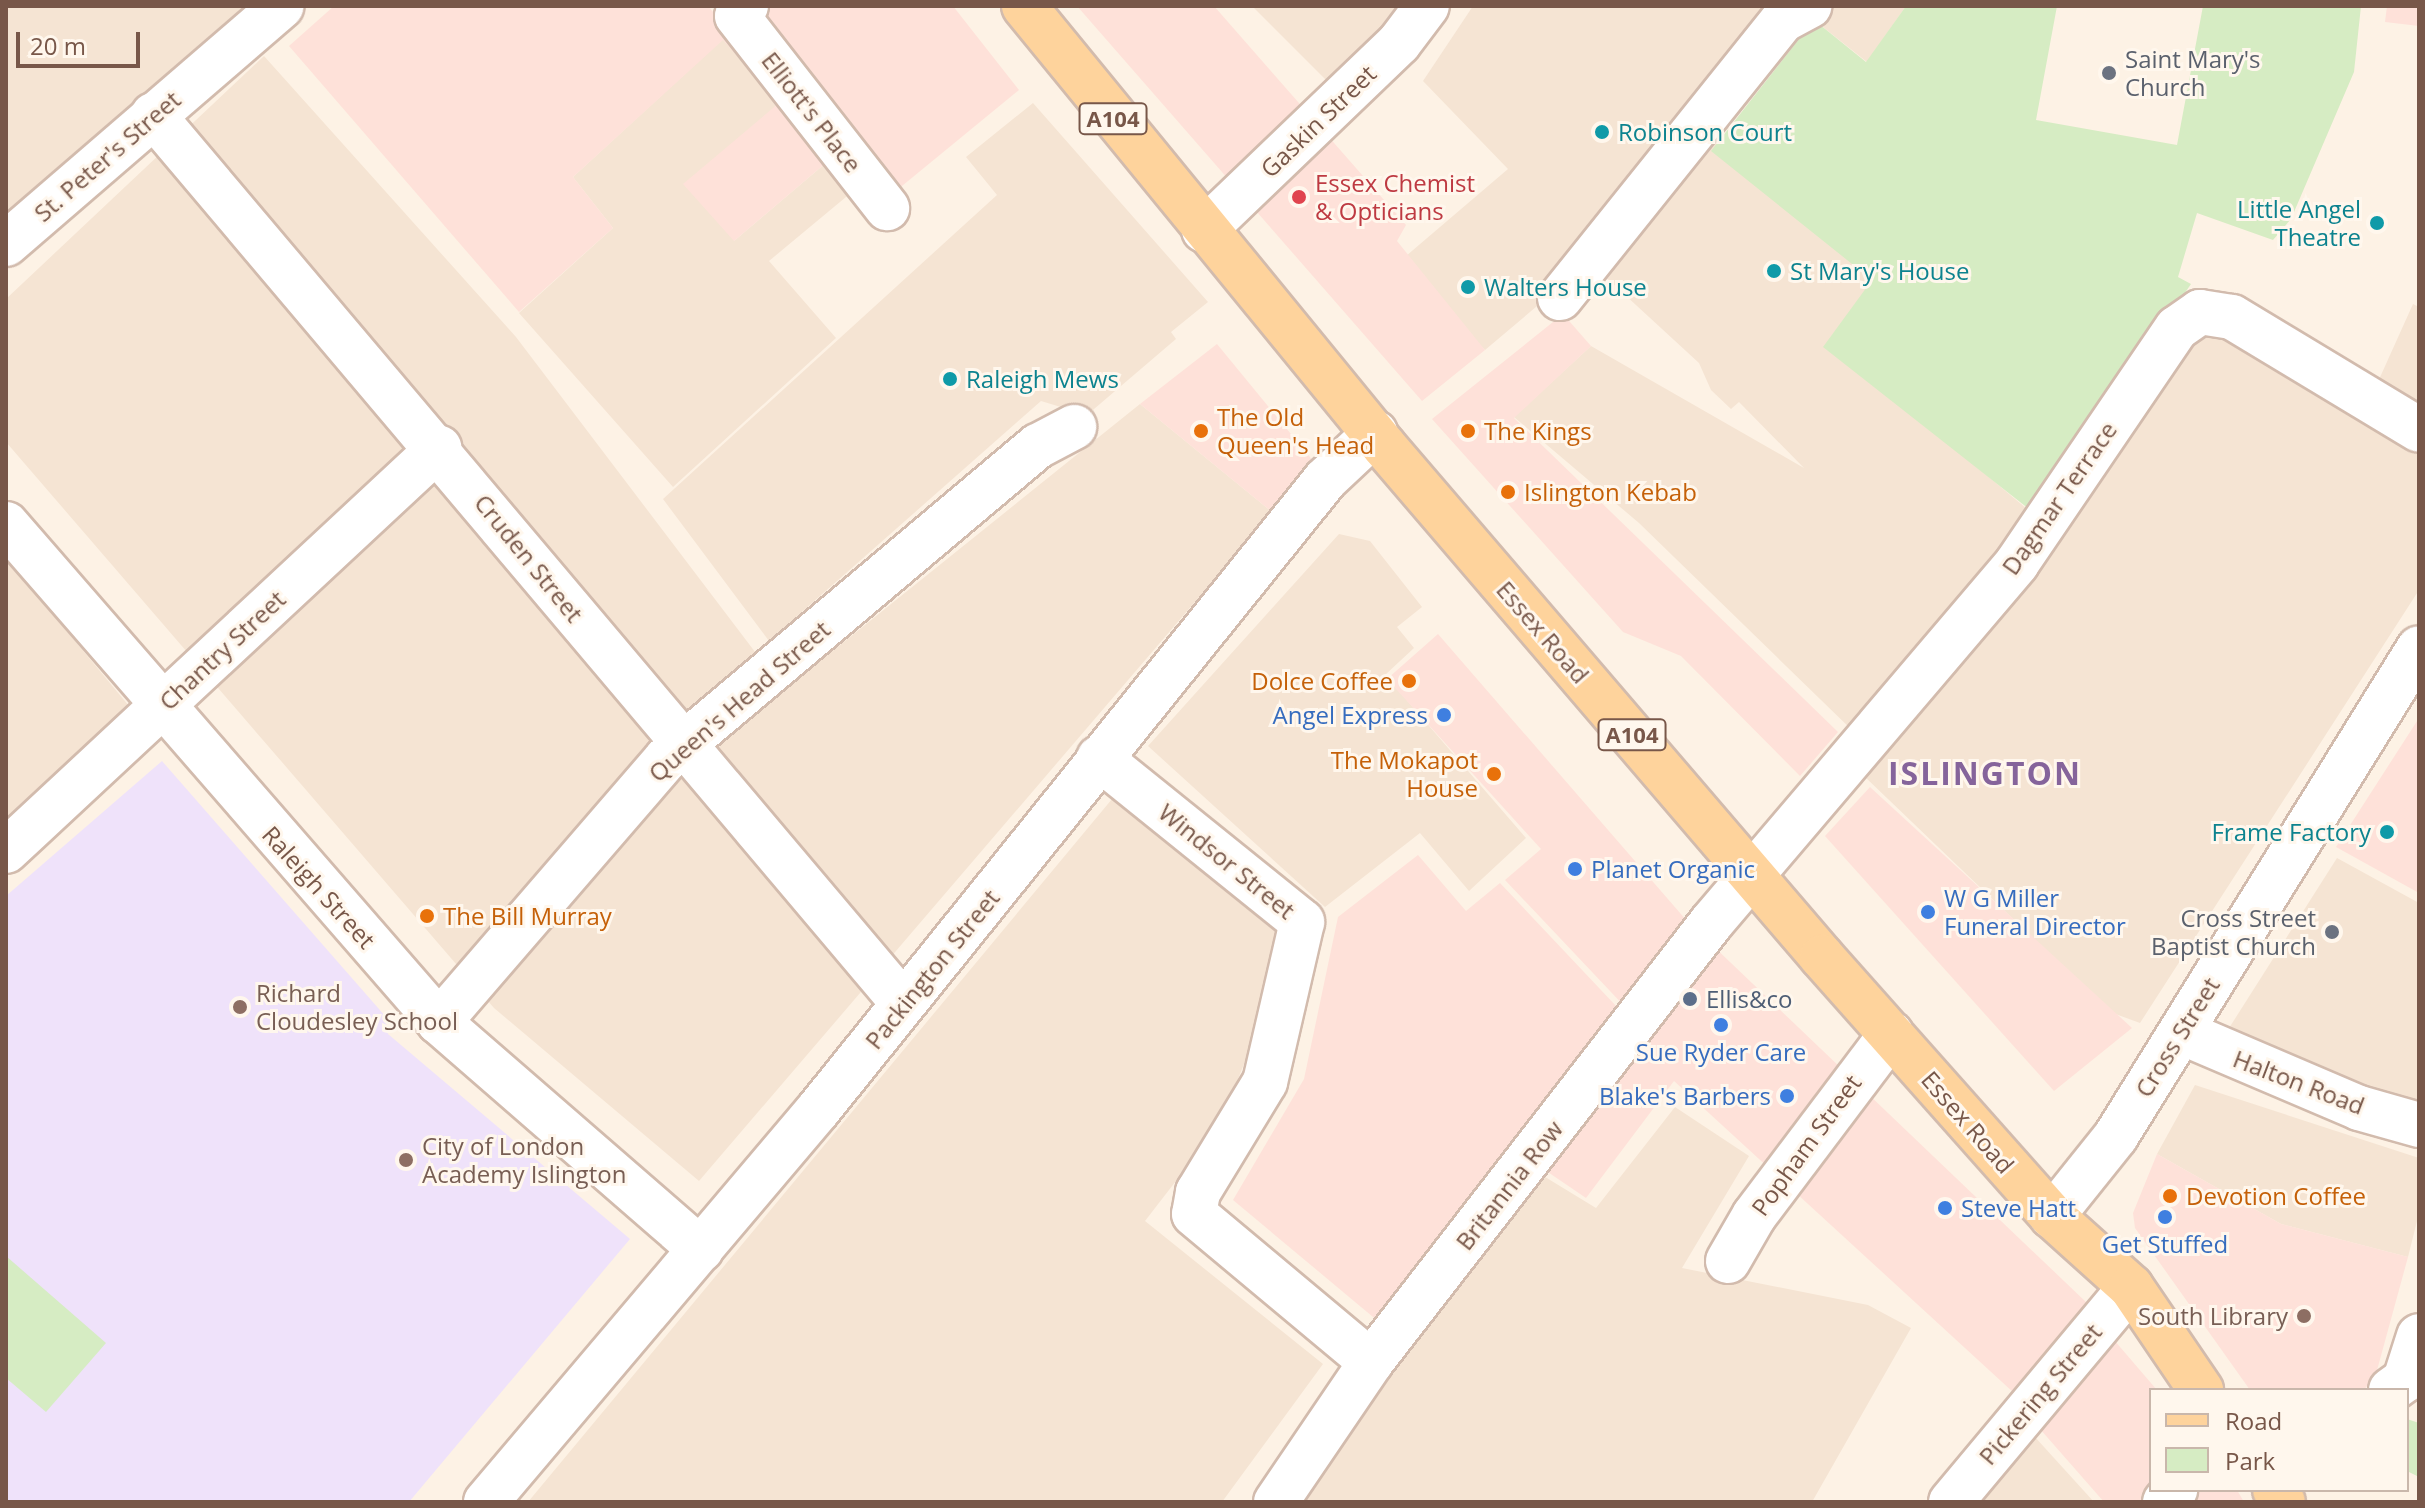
<!DOCTYPE html>
<html>
<head>
<meta charset="utf-8">
<style>
	body { margin:0 }
	#map { position:relative; width:2425px; height:1508px; overflow:hidden; background:#fdf2e5; font-family:"Open Sans",sans-serif }
	div>[style] { position:absolute }
	.residential>* { inset:0; background:#f5e4d3 }
	.commercial>* { inset:0; background:#fee1d9 }
	.education>* { inset:0; background:#efe2fa }
	.green>* { inset:0; background:#d6ecc3 }
	.roads { filter:drop-shadow(2px 0 #d2bbad) drop-shadow(-2px 0 #d2bbad) drop-shadow(0 2px #d2bbad) drop-shadow(0 -2px #d2bbad) }
	.minor>* { height:44px; margin:-22px; padding:0 22px; transform-origin:22px; border-radius:22px; background:#fff }
	.major>* { height:44px; margin:-22px; padding:0 22px; transform-origin:22px; border-radius:22px; background:#fed39c }
	.dots>* { width:22px; height:22px; translate:-50% -50%; box-sizing:border-box; border:4px solid #fff7ed; border-radius:50% }
	span { translate:-50% -50%; white-space:nowrap; text-align:center; line-height:1.15; -webkit-text-stroke:6px #fff7ed; paint-order:stroke }
	.shield-label span { padding:2px 6px; background:#fff7ed; border:2px solid; border-radius:6px; -webkit-text-stroke-width:0 }
	.shield-label { font-size:22px; color:#785749; font-weight:700 }
	.worship-label { font-size:24px; color:#5b616d }
	.left { translate:0 -50%; text-align:left }
	.right { translate:-100% -50%; text-align:right }
	.street-label { font-size:24px; color:#785749 }
	.culture-label { font-size:24px; color:#0d838f }
	.health-label { font-size:24px; color:#be3a42 }
	.food-label { font-size:24px; color:#c56008 }
	.shop-label { font-size:24px; color:#366cbe }
	.education-label { font-size:24px; color:#785e54 }
	.service-label { font-size:24px; color:#4e5e75 }
	.district-label { font-size:32px; color:#85649b; font-weight:700; letter-spacing:2px }
	.frame { position:absolute; inset:0; border:8px solid #785749; pointer-events:none }
	.legend { position:absolute; left:2149px; top:1388px; width:260px; height:104px; box-sizing:border-box; background:#fff7ed; border:2px solid #c9b7ab; margin:0; padding:10px 14px; list-style:none; font-size:24px; color:#785749 }
	.legend li { display:flex; align-items:center; gap:16px; height:40px }
	.legend b { width:40px; border:2px solid #c9b7ab }
	.scale { position:absolute; left:16px; top:32px; width:124px; height:36px; box-sizing:border-box; border:4px solid #785749; border-top:0; padding-left:10px; font-size:24px; line-height:28px; white-space:nowrap; color:#785749; -webkit-text-stroke:6px #fff7ed; paint-order:stroke }
</style>
</head>
<body>
<div id="map">
	<div class="residential">
		<i style="clip-path:polygon(6px 6px,259px 6px,6px 221px)"></i>
		<i style="clip-path:polygon(1252px 6px,1413px 6px,1349px 103px)"></i>
		<i style="clip-path:polygon(1473px 6px,1804px 6px,1715px 133px,1882px 282px,1880px 386px,2033px 514px,1855px 733px,1639px 523px,1514px 417px,1591px 346px,1804px 468px,1739px 402px,1731px 409px,1711px 390px,1699px 363px,1599px 271px,1568px 280px,1485px 350px,1399px 262px,1508px 169px,1423px 81px)"></i>
		<i style="clip-path:polygon(1830px 6px,1906px 6px,1867px 62px,1814px 20px)"></i>
		<i style="clip-path:polygon(723px 39px,779px 103px,734px 241px,834px 156px,858px 187px,769px 261px,836px 338px,673px 487px,519px 313px,613px 228px,573px 177px)"></i>
		<i style="clip-path:polygon(264px 56px,516px 337px,784px 690px,1140px 404px,1272px 512px,699px 1181px,494px 1008px,6px 442px,6px 299px)"></i>
		<i style="clip-path:polygon(1033px 103px,1208px 302px,1171px 332px,1176px 339px,1087px 415px,1041px 401px,769px 641px,663px 499px,997px 195px,966px 157px)"></i>
		<i style="clip-path:polygon(2413px 304px,2419px 307px,2419px 590px,2140px 1023px,2110px 1012px,1864px 776px,2178px 347px,2228px 330px,2363px 415px)"></i>
		<i style="clip-path:polygon(1339px 534px,1370px 541px,1422px 607px,1397px 627px,1414px 648px,1385px 675px,1526px 838px,1469px 891px,1420px 833px,1325px 907px,1148px 746px)"></i>
		<i style="clip-path:polygon(6px 558px,139px 718px,6px 839px)"></i>
		<i style="clip-path:polygon(1117px 793px,1294px 939px,1220px 1124px,1145px 1221px,1323px 1364px,1222px 1502px,528px 1502px)"></i>
		<i style="clip-path:polygon(2337px 858px,2419px 903px,2419px 1109px,2224px 1036px)"></i>
		<i style="clip-path:polygon(2195px 1085px,2419px 1158px,2419px 1213px,2408px 1257px,2281px 1224px,2157px 1154px)"></i>
		<i style="clip-path:polygon(1675px 1107px,1749px 1156px,1682px 1268px,1868px 1305px,1911px 1328px,1812px 1502px,1298px 1502px,1532px 1169px,1596px 1208px)"></i>
		<i style="clip-path:polygon(2025px 1426px,2094px 1502px,1969px 1502px)"></i>
	</div>
	<div class="commercial">
		<i style="clip-path:polygon(334px 6px,708px 6px,834px 156px,734px 241px,683px 184px,779px 103px,723px 40px,573px 177px,613px 228px,519px 312px,289px 46px)"></i>
		<i style="clip-path:polygon(770px 6px,953px 6px,1019px 90px,891px 195px,750px 23px)"></i>
		<i style="clip-path:polygon(1077px 6px,1214px 6px,1406px 225px,1397px 241px,1485px 350px,1422px 401px)"></i>
		<i style="clip-path:polygon(2387px 6px,2419px 6px,2419px 26px,2385px 22px)"></i>
		<i style="clip-path:polygon(1563px 314px,1591px 346px,1514px 418px,1838px 732px,1800px 776px,1681px 656px,1623px 632px,1432px 419px)"></i>
		<i style="clip-path:polygon(1217px 344px,1314px 462px,1272px 512px,1140px 404px)"></i>
		<i style="clip-path:polygon(1438px 634px,1687px 921px,2087px 1303px,2014px 1393px,1674px 1081px,1586px 1198px,1539px 1166px,1645px 1028px,1505px 880px,1541px 849px,1387px 679px)"></i>
		<i style="clip-path:polygon(2419px 718px,2419px 893px,2336px 847px)"></i>
		<i style="clip-path:polygon(1870px 787px,2132px 1028px,2054px 1091px,1825px 836px)"></i>
		<i style="clip-path:polygon(1418px 855px,1466px 911px,1500px 883px,1617px 1007px,1379px 1322px,1233px 1200px,1304px 1079px,1338px 917px)"></i>
		<i style="clip-path:polygon(2157px 1154px,2281px 1224px,2408px 1257px,2376px 1374px,2364px 1390px,2250px 1390px,2135px 1228px,2133px 1213px)"></i>
		<i style="clip-path:polygon(2108px 1333px,2157px 1390px,2151px 1390px,2151px 1490px,2237px 1490px,2244px 1502px,2104px 1502px,2033px 1421px)"></i>
	</div>
	<div class="education">
		<i style="clip-path:polygon(162px 761px,386px 1017px,388px 1034px,630px 1239px,409px 1502px,6px 1502px,6px 896px)"></i>
	</div>
	<div class="green">
		<i style="clip-path:polygon(1906px 6px,2057px 6px,2036px 120px,2177px 145px,2203px 6px,2361px 6px,2354px 72px,2291px 219px,2273px 240px,2197px 213px,2178px 277px,2191px 284px,2034px 513px,1823px 347px,1872px 280px,1711px 151px,1814px 20px,1866px 62px)"></i>
		<i style="clip-path:polygon(6px 1256px,106px 1343px,46px 1412px,6px 1378px)"></i>
		<i style="clip-path:polygon(2407px 1419px,2419px 1423px,2419px 1477px,2407px 1471px)"></i>
	</div>
	<div class="roads">
		<div class="minor">
			<i style="left:746px;top:6px;width:13px;rotate:132deg"></i>
			<i style="left:737px;top:16px;width:244px;rotate:52deg"></i>
			<i style="left:153px;top:115px;width:1162px;rotate:49.82deg"></i>
			<i style="left:1204px;top:230px;width:270px;rotate:-43.8deg"></i>
			<i style="left:1399px;top:43px;width:46px;rotate:-52.9deg"></i>
			<i style="left:6px;top:244px;width:364px;rotate:-40.8deg"></i>
			<i style="left:1560px;top:298px;width:356px;rotate:-51.3deg"></i>
			<i style="left:1783px;top:20px;width:30px;rotate:-28deg"></i>
			<i style="left:6px;top:524px;width:660px;rotate:48.99deg"></i>
			<i style="left:439px;top:1022px;width:347px;rotate:41deg"></i>
			<i style="left:1099px;top:758px;width:261px;rotate:38.9deg"></i>
			<i style="left:1302px;top:922px;width:164px;rotate:103deg"></i>
			<i style="left:1265px;top:1082px;width:129px;rotate:121.3deg"></i>
			<i style="left:1198px;top:1192px;width:22px;rotate:100deg"></i>
			<i style="left:1194px;top:1214px;width:231px;rotate:39.9deg"></i>
			<i style="left:6px;top:851px;width:592px;rotate:-42.94deg"></i>
			<i style="left:439px;top:1022px;width:347px;rotate:-49.2deg"></i>
			<i style="left:666px;top:759px;width:486px;rotate:-40.1deg"></i>
			<i style="left:1038px;top:446px;width:41px;rotate:-27.8deg"></i>
			<i style="left:2181px;top:1032px;width:194px;rotate:23.1deg"></i>
			<i style="left:2359px;top:1108px;width:62px;rotate:15.8deg"></i>
			<i style="left:2052px;top:1216px;width:102px;rotate:-51.3deg"></i>
			<i style="left:2116px;top:1136px;width:574px;rotate:-58.16deg"></i>
			<i style="left:1728px;top:1261px;width:52px;rotate:-60deg"></i>
			<i style="left:1754px;top:1216px;width:228px;rotate:-53deg"></i>
			<i style="left:2391px;top:1390px;width:17px;rotate:-36deg"></i>
			<i style="left:2405px;top:1380px;width:46px;rotate:-72.3deg"></i>
			<i style="left:486px;top:1502px;width:514px;rotate:-49.74deg"></i>
			<i style="left:818px;top:1110px;width:809px;rotate:-51.17deg"></i>
			<i style="left:1325px;top:480px;width:69px;rotate:-43.2deg"></i>
			<i style="left:1276px;top:1502px;width:169px;rotate:-55.8deg"></i>
			<i style="left:1371px;top:1362px;width:555px;rotate:-52.24deg"></i>
			<i style="left:1711px;top:923px;width:472px;rotate:-49.6deg"></i>
			<i style="left:2017px;top:563px;width:284px;rotate:-55.8deg"></i>
			<i style="left:2177px;top:328px;width:28px;rotate:-35deg"></i>
			<i style="left:2200px;top:312px;width:32px;rotate:9deg"></i>
			<i style="left:2232px;top:317px;width:218px;rotate:31.1deg"></i>
			<i style="left:1951px;top:1502px;width:280px;rotate:-50.1deg"></i>
			<i style="left:2165px;top:1502px;width:16px;rotate:-50deg"></i>
		</div>
		<div class="major">
			<i style="left:1024px;top:6px;width:569px;rotate:50.71deg"></i>
			<i style="left:1384px;top:446px;width:673px;rotate:49.4deg"></i>
			<i style="left:1822px;top:957px;width:346px;rotate:48.4deg"></i>
			<i style="left:2052px;top:1216px;width:106px;rotate:41.9deg"></i>
			<i style="left:2131px;top:1287px;width:125px;rotate:55.8deg"></i>
			<i style="left:2275px;top:1490px;width:14px;rotate:56deg"></i>
		</div>
	</div>
	<div class="dots">
		<i style="left:2109px;top:73px;background:#6b7280"></i>
		<i style="left:1602px;top:132px;background:#0f9aa8"></i>
		<i style="left:1299px;top:197px;background:#e0444e"></i>
		<i style="left:2377px;top:223px;background:#0f9aa8"></i>
		<i style="left:1774px;top:271px;background:#0f9aa8"></i>
		<i style="left:1468px;top:287px;background:#0f9aa8"></i>
		<i style="left:950px;top:379px;background:#0f9aa8"></i>
		<i style="left:1201px;top:431px;background:#e8710a"></i>
		<i style="left:1468px;top:431px;background:#e8710a"></i>
		<i style="left:1508px;top:492px;background:#e8710a"></i>
		<i style="left:1409px;top:681px;background:#e8710a"></i>
		<i style="left:1444px;top:715px;background:#3f7fe0"></i>
		<i style="left:1494px;top:774px;background:#e8710a"></i>
		<i style="left:2387px;top:832px;background:#0f9aa8"></i>
		<i style="left:1575px;top:869px;background:#3f7fe0"></i>
		<i style="left:1928px;top:912px;background:#3f7fe0"></i>
		<i style="left:427px;top:916px;background:#e8710a"></i>
		<i style="left:2332px;top:932px;background:#6b7280"></i>
		<i style="left:1690px;top:999px;background:#5c6f8a"></i>
		<i style="left:240px;top:1007px;background:#8d6e63"></i>
		<i style="left:1721px;top:1025px;background:#3f7fe0"></i>
		<i style="left:1787px;top:1096px;background:#3f7fe0"></i>
		<i style="left:406px;top:1160px;background:#8d6e63"></i>
		<i style="left:2170px;top:1196px;background:#e8710a"></i>
		<i style="left:1945px;top:1208px;background:#3f7fe0"></i>
		<i style="left:2165px;top:1217px;background:#3f7fe0"></i>
		<i style="left:2304px;top:1316px;background:#8d6e63"></i>
	</div>
	<div class="shield-label">
		<span style="left:1113px;top:119px">A104</span>
		<span style="left:1632px;top:735px">A104</span>
	</div>
	<div class="worship-label">
		<span class="left" style="left:2125px;top:73px">Saint Mary's<br>Church</span>
		<span class="right" style="left:2316px;top:932px">Cross Street<br>Baptist Church</span>
	</div>
	<div class="street-label">
		<span style="left:812px;top:112px;rotate:52deg">Elliott's Place</span>
		<span style="left:1318px;top:121px;rotate:-44deg">Gaskin Street</span>
		<span style="left:107px;top:156px;rotate:-41deg">St. Peter's Street</span>
		<span style="left:2059px;top:498px;rotate:-55deg">Dagmar Terrace</span>
		<span style="left:529px;top:558px;rotate:51deg">Cruden Street</span>
		<span style="left:1543px;top:632px;rotate:49deg">Essex Road</span>
		<span style="left:222px;top:650px;rotate:-43deg">Chantry Street</span>
		<span style="left:739px;top:701px;rotate:-41deg">Queen's Head Street</span>
		<span style="left:1227px;top:861px;rotate:39deg">Windsor Street</span>
		<span style="left:319px;top:887px;rotate:48deg">Raleigh Street</span>
		<span style="left:932px;top:969px;rotate:-51deg">Packington Street</span>
		<span style="left:2177px;top:1037px;rotate:-58deg">Cross Street</span>
		<span style="left:2299px;top:1082px;rotate:21deg">Halton Road</span>
		<span style="left:1968px;top:1122px;rotate:49deg">Essex Road</span>
		<span style="left:1806px;top:1145px;rotate:-54deg">Popham Street</span>
		<span style="left:1509px;top:1185px;rotate:-52deg">Britannia Row</span>
		<span style="left:2040px;top:1394px;rotate:-50deg">Pickering Street</span>
	</div>
	<div class="culture-label">
		<span class="left" style="left:1618px;top:132px">Robinson Court</span>
		<span class="right" style="left:2361px;top:223px">Little Angel<br>Theatre</span>
		<span class="left" style="left:1790px;top:271px">St Mary's House</span>
		<span class="left" style="left:1484px;top:287px">Walters House</span>
		<span class="left" style="left:966px;top:379px">Raleigh Mews</span>
		<span class="right" style="left:2371px;top:832px">Frame Factory</span>
	</div>
	<div class="health-label">
		<span class="left" style="left:1315px;top:197px">Essex Chemist<br>&amp; Opticians</span>
	</div>
	<div class="food-label">
		<span class="left" style="left:1217px;top:431px">The Old<br>Queen's Head</span>
		<span class="left" style="left:1484px;top:431px">The Kings</span>
		<span class="left" style="left:1524px;top:492px">Islington Kebab</span>
		<span class="right" style="left:1393px;top:681px">Dolce Coffee</span>
		<span class="right" style="left:1478px;top:774px">The Mokapot<br>House</span>
		<span class="left" style="left:443px;top:916px">The Bill Murray</span>
		<span class="left" style="left:2186px;top:1196px">Devotion Coffee</span>
	</div>
	<div class="shop-label">
		<span class="right" style="left:1428px;top:715px">Angel Express</span>
		<span class="left" style="left:1591px;top:869px">Planet Organic</span>
		<span class="left" style="left:1944px;top:912px">W G Miller<br>Funeral Director</span>
		<span style="left:1721px;top:1052px">Sue Ryder Care</span>
		<span class="right" style="left:1771px;top:1096px">Blake's Barbers</span>
		<span class="left" style="left:1961px;top:1208px">Steve Hatt</span>
		<span style="left:2165px;top:1244px">Get Stuffed</span>
	</div>
	<div class="education-label">
		<span class="left" style="left:256px;top:1007px">Richard<br>Cloudesley School</span>
		<span class="left" style="left:422px;top:1160px">City of London<br>Academy Islington</span>
		<span class="right" style="left:2288px;top:1316px">South Library</span>
	</div>
	<div class="service-label">
		<span class="left" style="left:1706px;top:999px">Ellis&amp;co</span>
	</div>
	<div class="district-label">
		<span style="left:1985px;top:773px">ISLINGTON</span>
	</div>
	<div class="frame"></div>
	<ul class="legend">
	<li><b style="height:10px;background:#fed39c"></b>Road</li>
	<li><b style="height:22px;background:#d6ecc3"></b>Park</li>
	</ul>
	<div class="scale">20 m</div>
</div>
</body>
</html>
